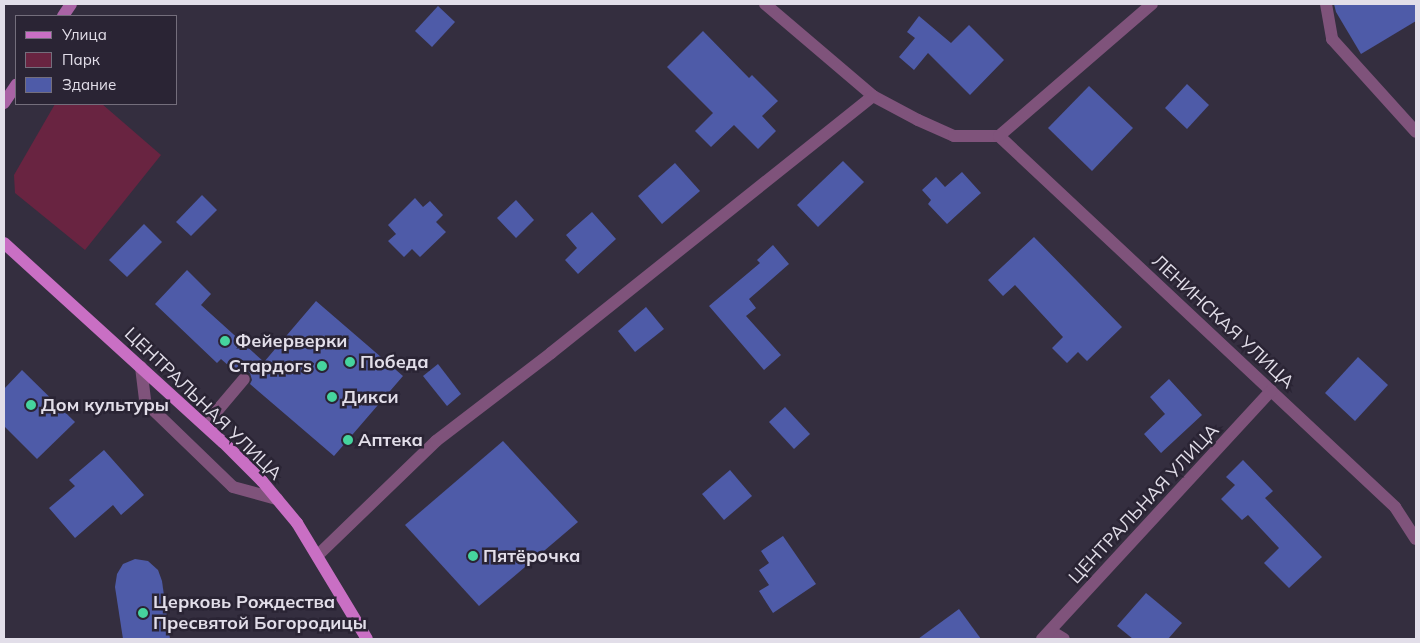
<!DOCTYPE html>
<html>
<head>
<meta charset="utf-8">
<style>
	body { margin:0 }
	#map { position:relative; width:1420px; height:643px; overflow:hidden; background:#342e3f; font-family:Mulish,sans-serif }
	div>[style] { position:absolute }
	.green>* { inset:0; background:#692441 }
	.building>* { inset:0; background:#4e5ba8 }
	.service>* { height:12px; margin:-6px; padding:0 6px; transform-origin:6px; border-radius:6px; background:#7f537b }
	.minor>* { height:12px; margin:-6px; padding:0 6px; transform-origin:6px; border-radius:6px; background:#7f537b }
	.secondary>* { height:12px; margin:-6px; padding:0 6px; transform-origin:6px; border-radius:6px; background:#a963a5 }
	.primary>* { height:12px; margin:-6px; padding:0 6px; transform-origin:6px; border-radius:6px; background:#c96fc4 }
	.dots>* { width:14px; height:14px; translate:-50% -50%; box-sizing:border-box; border:2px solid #2a2434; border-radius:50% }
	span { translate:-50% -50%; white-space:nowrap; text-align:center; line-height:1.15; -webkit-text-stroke:5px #2a2434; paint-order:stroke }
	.street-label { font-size:18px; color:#e2dee9 }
	.poi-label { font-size:18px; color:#e2dee9; font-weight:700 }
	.left { translate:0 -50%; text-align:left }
	.right { translate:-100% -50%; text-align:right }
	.frame { position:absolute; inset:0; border:5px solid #e2dee9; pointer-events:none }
	.legend { position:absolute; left:15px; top:15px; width:162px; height:90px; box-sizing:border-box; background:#2a2434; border:1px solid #746e7c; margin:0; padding:6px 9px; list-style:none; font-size:15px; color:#e2dee9 }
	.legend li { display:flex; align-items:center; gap:10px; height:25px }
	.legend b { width:25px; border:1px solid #746e7c }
</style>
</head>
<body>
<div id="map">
	<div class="green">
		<i style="clip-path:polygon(55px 104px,102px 104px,161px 155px,85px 250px,15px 193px,14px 175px)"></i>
	</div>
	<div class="building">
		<i style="clip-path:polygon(1334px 4px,1416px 4px,1416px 21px,1361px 54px,1336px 12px)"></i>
		<i style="clip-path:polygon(438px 6px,455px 22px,432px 47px,415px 31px)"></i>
		<i style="clip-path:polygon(919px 16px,951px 43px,969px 25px,1004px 60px,970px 95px,928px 53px,914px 70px,899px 57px,915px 38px,907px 32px)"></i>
		<i style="clip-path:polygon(703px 31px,749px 78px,752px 75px,778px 101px,762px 116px,776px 131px,758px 149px,734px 125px,711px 147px,695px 131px,713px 113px,667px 67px)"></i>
		<i style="clip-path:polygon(1187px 84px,1209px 105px,1187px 129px,1165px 108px)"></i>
		<i style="clip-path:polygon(1089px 86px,1133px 128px,1092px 171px,1048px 128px)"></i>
		<i style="clip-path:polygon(843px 161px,864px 182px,818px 227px,797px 205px)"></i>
		<i style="clip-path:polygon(675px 163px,700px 191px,662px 224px,638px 196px)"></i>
		<i style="clip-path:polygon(962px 172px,981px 193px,947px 224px,928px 204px,931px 200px,922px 190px,936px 177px,945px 187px)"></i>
		<i style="clip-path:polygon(202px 195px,217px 210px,191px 236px,176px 222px)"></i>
		<i style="clip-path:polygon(415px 198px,423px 207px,430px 201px,443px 215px,436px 222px,446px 232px,420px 257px,412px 249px,404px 257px,388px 241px,396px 234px,388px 225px)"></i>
		<i style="clip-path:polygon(516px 200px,534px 220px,516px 238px,497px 218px)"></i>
		<i style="clip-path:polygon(592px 212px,616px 239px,578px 274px,565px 260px,577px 248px,566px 235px)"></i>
		<i style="clip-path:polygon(144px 224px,162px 242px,127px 277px,109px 260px)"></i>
		<i style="clip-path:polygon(1034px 237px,1122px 327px,1087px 361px,1078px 352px,1067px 363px,1052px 348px,1063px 337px,1015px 285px,1003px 296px,988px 280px)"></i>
		<i style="clip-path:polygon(773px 245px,789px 264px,749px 299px,756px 308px,746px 316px,781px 355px,764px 370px,709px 306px,760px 263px,757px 260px)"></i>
		<i style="clip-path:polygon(187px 270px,211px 294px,201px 305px,264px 362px,316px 301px,403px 376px,334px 456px,250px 384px,252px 380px,250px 373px,245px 371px,238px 374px,221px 359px,217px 363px,155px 304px)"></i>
		<i style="clip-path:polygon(646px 307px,664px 329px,635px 352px,618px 331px)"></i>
		<i style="clip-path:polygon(1358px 357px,1388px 385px,1355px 421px,1325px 393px)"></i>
		<i style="clip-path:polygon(438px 364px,461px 394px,447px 406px,423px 376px)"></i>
		<i style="clip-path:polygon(22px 370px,75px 422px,37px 459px,4px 426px,4px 389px)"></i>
		<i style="clip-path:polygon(1169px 379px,1202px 415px,1161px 453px,1144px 434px,1165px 414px,1150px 397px)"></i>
		<i style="clip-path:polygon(785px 407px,810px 434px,794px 449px,769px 422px)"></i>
		<i style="clip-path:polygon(503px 441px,578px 522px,479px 606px,405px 525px)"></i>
		<i style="clip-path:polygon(104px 450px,144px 495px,121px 515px,113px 505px,75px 538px,49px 508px,75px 486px,69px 480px)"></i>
		<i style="clip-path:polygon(1243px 460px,1273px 491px,1265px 498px,1322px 557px,1289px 588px,1264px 563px,1279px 548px,1248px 515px,1242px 520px,1221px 499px,1235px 485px,1226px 477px)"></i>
		<i style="clip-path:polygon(730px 470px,752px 496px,724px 520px,702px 494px)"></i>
		<i style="clip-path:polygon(783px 536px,816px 584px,773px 613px,759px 591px,769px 585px,759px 570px,769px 563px,761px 551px)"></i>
		<i style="clip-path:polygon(135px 559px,148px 561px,158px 570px,162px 581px,170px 639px,123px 639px,115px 587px,117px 574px,123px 564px)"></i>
		<i style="clip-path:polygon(1146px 593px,1182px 623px,1168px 639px,1133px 639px,1117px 626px)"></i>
		<i style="clip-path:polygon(959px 609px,981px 639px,918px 639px)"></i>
	</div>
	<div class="service">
		<i style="left:1326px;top:4px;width:36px;rotate:80deg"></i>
		<i style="left:1332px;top:39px;width:125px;rotate:47.9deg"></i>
		<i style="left:141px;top:367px;width:35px;rotate:83deg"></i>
		<i style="left:145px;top:402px;width:122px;rotate:44deg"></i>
		<i style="left:233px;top:487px;width:46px;rotate:15.3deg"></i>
		<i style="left:205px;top:425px;width:60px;rotate:-49.7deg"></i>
	</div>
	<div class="minor">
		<i style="left:765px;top:4px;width:142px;rotate:40.4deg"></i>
		<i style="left:873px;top:96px;width:51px;rotate:28.1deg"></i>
		<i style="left:918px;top:120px;width:39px;rotate:24deg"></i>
		<i style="left:954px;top:136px;width:45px"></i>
		<i style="left:999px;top:136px;width:543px;rotate:43.13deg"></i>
		<i style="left:1395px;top:507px;width:38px;rotate:57deg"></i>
		<i style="left:999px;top:136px;width:202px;rotate:-40.8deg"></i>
		<i style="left:318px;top:555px;width:164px;rotate:-44deg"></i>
		<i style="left:436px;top:441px;width:145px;rotate:-37.4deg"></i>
		<i style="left:551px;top:353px;width:412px;rotate:-38.6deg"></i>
		<i style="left:1051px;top:631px;width:15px;rotate:32deg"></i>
		<i style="left:1042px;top:639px;width:338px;rotate:-47.3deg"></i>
	</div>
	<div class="secondary">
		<i style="left:63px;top:16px;width:14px;rotate:-56deg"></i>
		<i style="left:4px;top:103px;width:22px;rotate:-56deg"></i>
	</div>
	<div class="primary">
		<i style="left:4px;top:243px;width:296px;rotate:42.3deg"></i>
		<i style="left:223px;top:442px;width:55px;rotate:45deg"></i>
		<i style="left:262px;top:481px;width:55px;rotate:50.2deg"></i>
		<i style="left:297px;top:523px;width:135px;rotate:58.9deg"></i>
	</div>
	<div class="dots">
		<i style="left:225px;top:341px;background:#46d49e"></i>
		<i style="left:350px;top:362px;background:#46d49e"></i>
		<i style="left:322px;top:366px;background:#46d49e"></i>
		<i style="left:332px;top:397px;background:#46d49e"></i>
		<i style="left:31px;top:405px;background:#46d49e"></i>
		<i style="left:348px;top:440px;background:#46d49e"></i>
		<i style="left:473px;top:556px;background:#46d49e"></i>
		<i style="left:143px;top:613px;background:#46d49e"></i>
	</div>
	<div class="street-label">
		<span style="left:1223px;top:322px;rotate:43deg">ЛЕНИНСКАЯ УЛИЦА</span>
		<span style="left:203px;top:404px;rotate:44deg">ЦЕНТРАЛЬНАЯ УЛИЦА</span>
		<span style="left:1144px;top:504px;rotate:-47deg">ЦЕНТРАЛЬНАЯ УЛИЦА</span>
	</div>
	<div class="poi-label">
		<span class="left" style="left:235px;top:341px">Фейерверки</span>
		<span class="left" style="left:360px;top:362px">Победа</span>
		<span class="right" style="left:312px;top:366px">Стардогs</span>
		<span class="left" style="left:342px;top:397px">Дикси</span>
		<span class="left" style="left:41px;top:405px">Дом культуры</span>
		<span class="left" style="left:358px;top:440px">Аптека</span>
		<span class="left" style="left:483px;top:556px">Пятёрочка</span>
		<span class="left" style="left:153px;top:613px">Церковь Рождества<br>Пресвятой Богородицы</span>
	</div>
	<div class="frame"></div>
	<ul class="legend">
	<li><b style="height:6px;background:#c96fc4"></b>Улица</li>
	<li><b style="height:14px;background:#692441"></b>Парк</li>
	<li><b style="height:14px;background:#4e5ba8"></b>Здание</li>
	</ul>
</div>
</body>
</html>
